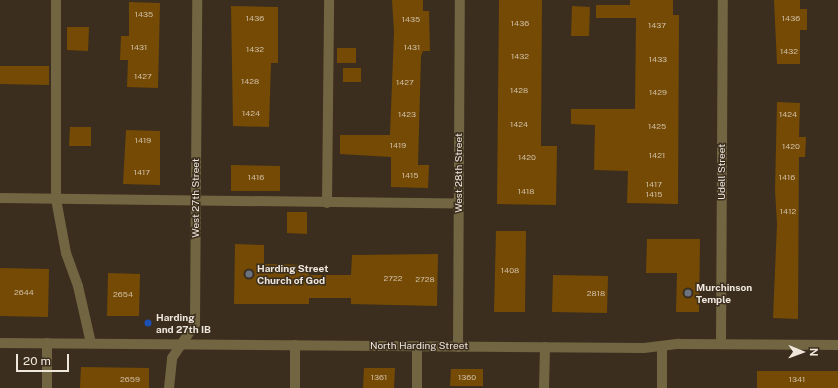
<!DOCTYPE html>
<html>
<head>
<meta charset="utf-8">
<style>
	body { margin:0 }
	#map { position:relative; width:838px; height:388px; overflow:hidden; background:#3b2e1e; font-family:"Public Sans",sans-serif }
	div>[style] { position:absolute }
	.building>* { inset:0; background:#754a04 }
	.minor>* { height:10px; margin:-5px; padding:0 5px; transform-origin:5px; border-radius:5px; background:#716542 }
	.dots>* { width:11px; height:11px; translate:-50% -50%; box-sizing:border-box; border:2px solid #3b2e1e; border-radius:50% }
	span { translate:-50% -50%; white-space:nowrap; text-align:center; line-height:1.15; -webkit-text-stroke:3px #3b2e1e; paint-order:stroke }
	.number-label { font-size:8px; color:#d0bfa6 }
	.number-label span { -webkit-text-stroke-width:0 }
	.street-label { font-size:10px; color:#efe6dc }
	.poi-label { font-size:10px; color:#efe6dc; font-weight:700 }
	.left { translate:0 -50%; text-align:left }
	.north { position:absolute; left:782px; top:332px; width:40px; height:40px; -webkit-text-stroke:3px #3b2e1e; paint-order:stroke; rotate:91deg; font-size:11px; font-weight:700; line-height:16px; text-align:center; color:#efe6dc }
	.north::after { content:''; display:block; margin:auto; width:14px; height:18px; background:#efe6dc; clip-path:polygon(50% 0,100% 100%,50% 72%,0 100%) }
	.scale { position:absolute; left:16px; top:354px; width:53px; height:18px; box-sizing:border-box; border:2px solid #efe6dc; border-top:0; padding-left:5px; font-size:12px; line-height:14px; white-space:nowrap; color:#efe6dc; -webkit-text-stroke:3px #3b2e1e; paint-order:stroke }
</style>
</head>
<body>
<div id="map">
	<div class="building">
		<i style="clip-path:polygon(392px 0,423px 0,423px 11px,429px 11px,430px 51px,423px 51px,421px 56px,418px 165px,429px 165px,428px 188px,391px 187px,391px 157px,340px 154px,340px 135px,390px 135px,394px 32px)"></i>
		<i style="clip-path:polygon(499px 0,542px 0,541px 146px,557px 146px,556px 205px,497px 204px)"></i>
		<i style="clip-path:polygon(630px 0,673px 0,673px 15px,679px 15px,678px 204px,627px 203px,628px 171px,594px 170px,595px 125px,571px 124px,571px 109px,635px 109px,636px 18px,596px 18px,596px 5px,630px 5px)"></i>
		<i style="clip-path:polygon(774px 0,800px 0,800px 9px,807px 9px,807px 30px,800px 30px,800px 64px,777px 64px)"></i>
		<i style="clip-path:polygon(129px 2px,160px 3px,158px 88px,127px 87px,128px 60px,120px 60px,121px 36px,129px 36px)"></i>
		<i style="clip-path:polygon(231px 6px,278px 7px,278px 63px,271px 63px,269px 127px,233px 126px)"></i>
		<i style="clip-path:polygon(572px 6px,590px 7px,589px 36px,571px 36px)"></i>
		<i style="clip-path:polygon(67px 27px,89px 27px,88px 51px,67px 50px)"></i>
		<i style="clip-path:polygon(337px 48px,356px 48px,356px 63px,337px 63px)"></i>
		<i style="clip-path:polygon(0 66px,49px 66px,49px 85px,0 84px)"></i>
		<i style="clip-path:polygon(343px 68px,361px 68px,361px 82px,343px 82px)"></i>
		<i style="clip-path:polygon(777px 102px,800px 103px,799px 137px,806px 137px,805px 157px,799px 157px,798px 319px,773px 318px,777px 224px,775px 190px)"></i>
		<i style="clip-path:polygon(70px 127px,91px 127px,91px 146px,69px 146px)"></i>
		<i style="clip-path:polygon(126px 130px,160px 131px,160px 185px,123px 184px)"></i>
		<i style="clip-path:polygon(231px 165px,280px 166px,280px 191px,231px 191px)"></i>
		<i style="clip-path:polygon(287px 212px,307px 212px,307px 234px,287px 233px)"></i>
		<i style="clip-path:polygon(496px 231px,526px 231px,525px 312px,494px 312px)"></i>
		<i style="clip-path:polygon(647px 239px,700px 239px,699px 312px,676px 312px,677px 273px,646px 273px)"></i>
		<i style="clip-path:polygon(235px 244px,264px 245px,264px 264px,309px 265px,309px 275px,351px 275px,352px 255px,438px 254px,437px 306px,351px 304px,351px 298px,309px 298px,309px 304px,234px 304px)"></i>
		<i style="clip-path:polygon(0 268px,49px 269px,48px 317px,0 316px)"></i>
		<i style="clip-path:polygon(108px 273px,140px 274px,139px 316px,107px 316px)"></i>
		<i style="clip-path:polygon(553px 275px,608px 276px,607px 313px,552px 312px)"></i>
		<i style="clip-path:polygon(81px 367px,149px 368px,149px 388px,80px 388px)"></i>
		<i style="clip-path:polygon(364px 368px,395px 368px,394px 388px,363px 388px)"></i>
		<i style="clip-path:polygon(451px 369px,483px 369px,483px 386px,450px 386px)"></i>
		<i style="clip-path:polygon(757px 371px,838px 371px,838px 388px,757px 388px)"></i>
	</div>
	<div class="minor">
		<i style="left:56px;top:0;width:199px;rotate:90deg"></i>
		<i style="left:56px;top:199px;width:55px;rotate:79.5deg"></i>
		<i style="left:66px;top:253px;width:35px;rotate:70deg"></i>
		<i style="left:78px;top:286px;width:58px;rotate:77.2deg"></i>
		<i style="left:0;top:198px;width:459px;rotate:0.7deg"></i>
		<i style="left:327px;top:203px;width:203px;rotate:-89.4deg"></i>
		<i style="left:0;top:343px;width:644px;rotate:0.44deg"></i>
		<i style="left:644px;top:348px;width:35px;rotate:-7deg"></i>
		<i style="left:679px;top:344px;width:159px;rotate:0.4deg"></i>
		<i style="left:47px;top:343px;width:45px;rotate:90deg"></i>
		<i style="left:721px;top:344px;width:344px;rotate:-89.7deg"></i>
		<i style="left:295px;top:345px;width:43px;rotate:90deg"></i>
		<i style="left:417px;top:346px;width:42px;rotate:90deg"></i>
		<i style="left:458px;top:347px;width:347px;rotate:-89.7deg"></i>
		<i style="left:169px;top:388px;width:30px;rotate:-84deg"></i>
		<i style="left:172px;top:358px;width:41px;rotate:-55.9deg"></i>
		<i style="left:195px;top:324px;width:324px;rotate:-89.6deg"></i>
		<i style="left:544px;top:388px;width:41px;rotate:-88.6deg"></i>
		<i style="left:662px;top:388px;width:42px;rotate:-90deg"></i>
	</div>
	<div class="dots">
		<i style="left:249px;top:274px;background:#6b7280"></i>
		<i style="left:688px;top:293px;background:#6b7280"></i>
		<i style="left:148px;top:323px;background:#1a4fb4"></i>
	</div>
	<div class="number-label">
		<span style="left:144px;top:15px">1435</span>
		<span style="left:255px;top:19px">1436</span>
		<span style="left:791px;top:19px">1436</span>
		<span style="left:411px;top:20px">1435</span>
		<span style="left:520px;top:24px">1436</span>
		<span style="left:657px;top:26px">1437</span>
		<span style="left:139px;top:48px">1431</span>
		<span style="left:412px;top:48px">1431</span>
		<span style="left:255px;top:50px">1432</span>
		<span style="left:789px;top:52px">1432</span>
		<span style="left:520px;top:57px">1432</span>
		<span style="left:658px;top:60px">1433</span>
		<span style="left:143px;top:77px">1427</span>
		<span style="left:250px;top:82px">1428</span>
		<span style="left:405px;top:83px">1427</span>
		<span style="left:519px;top:91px">1428</span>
		<span style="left:658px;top:93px">1429</span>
		<span style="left:251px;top:114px">1424</span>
		<span style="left:407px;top:115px">1423</span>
		<span style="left:788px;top:115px">1424</span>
		<span style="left:519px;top:125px">1424</span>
		<span style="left:657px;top:127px">1425</span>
		<span style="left:143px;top:141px">1419</span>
		<span style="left:398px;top:146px">1419</span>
		<span style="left:791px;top:147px">1420</span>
		<span style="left:657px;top:156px">1421</span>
		<span style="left:527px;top:158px">1420</span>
		<span style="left:142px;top:173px">1417</span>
		<span style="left:410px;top:176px">1415</span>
		<span style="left:256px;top:178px">1416</span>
		<span style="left:787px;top:178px">1416</span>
		<span style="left:654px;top:185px">1417</span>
		<span style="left:526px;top:192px">1418</span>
		<span style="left:654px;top:195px">1415</span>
		<span style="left:788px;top:212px">1412</span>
		<span style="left:510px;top:271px">1408</span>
		<span style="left:393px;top:279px">2722</span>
		<span style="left:425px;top:280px">2728</span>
		<span style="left:24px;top:293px">2644</span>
		<span style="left:596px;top:294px">2818</span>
		<span style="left:123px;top:295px">2654</span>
		<span style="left:379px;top:378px">1361</span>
		<span style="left:467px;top:378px">1360</span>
		<span style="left:130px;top:380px">2659</span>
		<span style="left:797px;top:380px">1341</span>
	</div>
	<div class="street-label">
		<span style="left:722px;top:172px;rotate:-90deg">Udell Street</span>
		<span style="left:459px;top:173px;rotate:-90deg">West 28th Street</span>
		<span style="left:196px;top:198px;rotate:-90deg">West 27th Street</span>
		<span style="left:419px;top:346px">North Harding Street</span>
	</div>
	<div class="poi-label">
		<span class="left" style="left:257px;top:274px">Harding Street<br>Church of God</span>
		<span class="left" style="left:696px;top:293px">Murchinson<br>Temple</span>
		<span class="left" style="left:156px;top:323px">Harding<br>and 27th IB</span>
	</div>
	<div class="north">N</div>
	<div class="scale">20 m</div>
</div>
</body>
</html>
